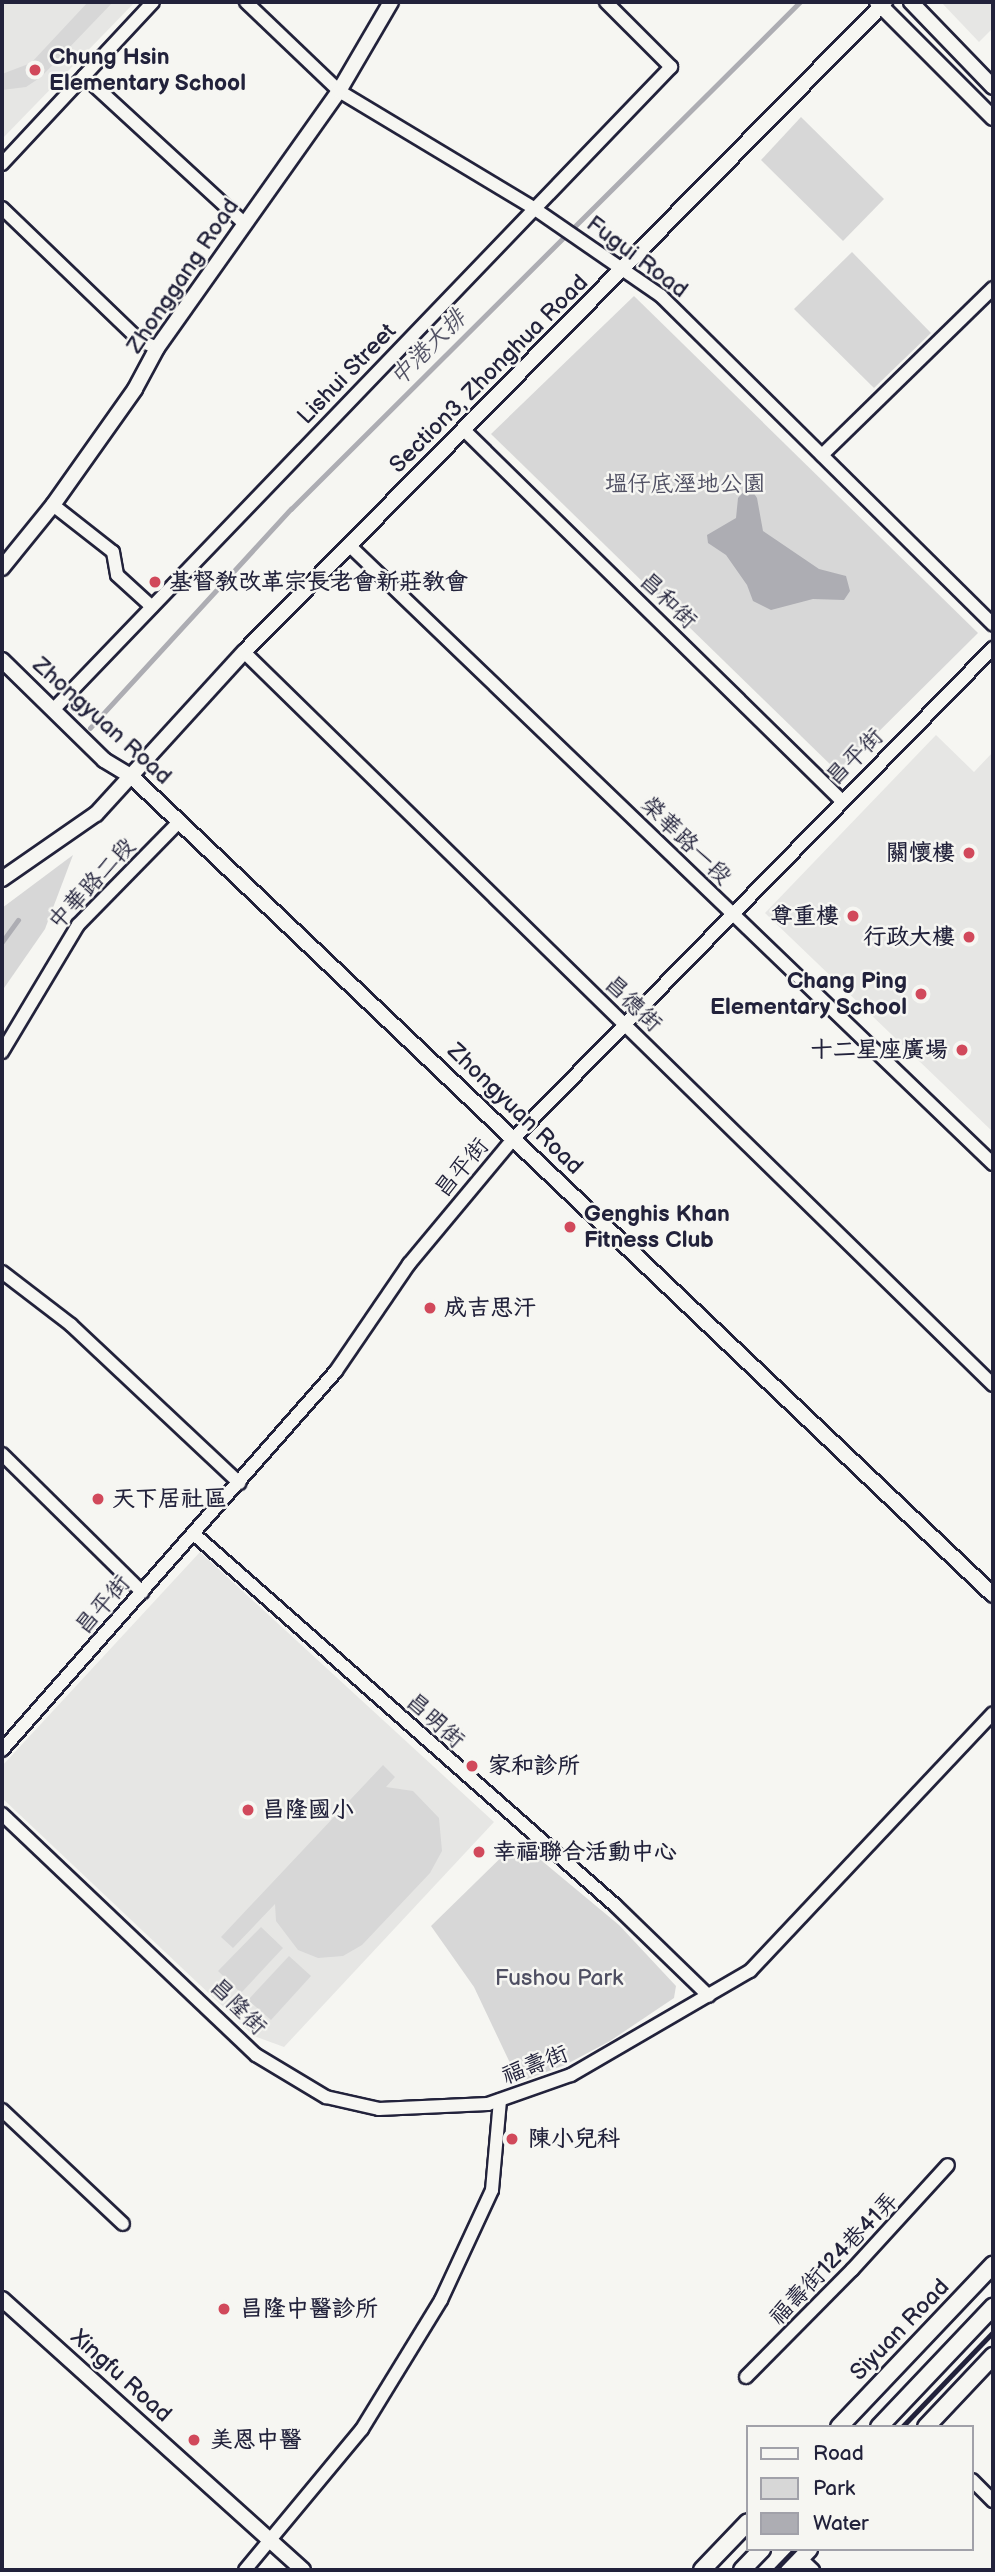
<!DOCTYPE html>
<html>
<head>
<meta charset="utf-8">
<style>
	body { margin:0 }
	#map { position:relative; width:995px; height:2572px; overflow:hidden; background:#f6f6f2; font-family:"Balsamiq Sans","LXGW WenKai TC",sans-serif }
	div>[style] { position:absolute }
	.built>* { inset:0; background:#e6e6e4 }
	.green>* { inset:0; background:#d7d7d7 }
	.water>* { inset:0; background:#adadb3 }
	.stream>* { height:4.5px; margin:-2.25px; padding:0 2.25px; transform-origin:2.25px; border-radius:2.25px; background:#adadb3 }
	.roads { filter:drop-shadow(2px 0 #22223b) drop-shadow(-2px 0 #22223b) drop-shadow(0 2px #22223b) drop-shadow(0 -2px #22223b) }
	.minor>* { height:12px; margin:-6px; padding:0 6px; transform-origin:6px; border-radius:6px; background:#f6f6f2 }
	.tertiary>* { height:14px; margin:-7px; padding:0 7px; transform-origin:7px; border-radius:7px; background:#f6f6f2 }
	.secondary>* { height:16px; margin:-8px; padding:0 8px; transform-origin:8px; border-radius:8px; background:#f6f6f2 }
	.rail>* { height:4.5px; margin:-2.25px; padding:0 2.25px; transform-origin:2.25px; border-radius:2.25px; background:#22223b }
	.dots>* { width:19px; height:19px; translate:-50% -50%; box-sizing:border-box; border:4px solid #f6f6f2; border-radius:50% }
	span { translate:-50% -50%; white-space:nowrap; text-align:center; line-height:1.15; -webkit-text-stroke:5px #f6f6f2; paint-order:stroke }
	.poi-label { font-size:23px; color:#22223b; font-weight:700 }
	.left { translate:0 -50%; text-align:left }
	.right { translate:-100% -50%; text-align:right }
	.street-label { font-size:23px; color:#22223b }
	.park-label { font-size:23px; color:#4f4f62 }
	.water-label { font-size:24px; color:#535365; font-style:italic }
	.frame { position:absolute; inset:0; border:4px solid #22223b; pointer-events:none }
	.legend { position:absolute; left:746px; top:2425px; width:228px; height:126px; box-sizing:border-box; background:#f6f6f2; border:2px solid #a1a1a9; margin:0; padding:9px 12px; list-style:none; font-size:21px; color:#22223b }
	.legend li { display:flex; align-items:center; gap:14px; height:35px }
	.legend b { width:35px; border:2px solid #a1a1a9 }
</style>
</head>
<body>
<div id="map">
	<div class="built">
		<i style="clip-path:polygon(2px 2px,135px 2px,2px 139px)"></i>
		<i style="clip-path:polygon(941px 2px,993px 2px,993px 28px,979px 42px)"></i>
		<i style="clip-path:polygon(936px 735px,974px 772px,993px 752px,993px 1132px,765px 913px)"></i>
		<i style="clip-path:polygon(200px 1552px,494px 1822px,284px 2047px,254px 2036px,2px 1798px,2px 1766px)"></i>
	</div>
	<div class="green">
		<i style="clip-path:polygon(88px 2px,113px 2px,41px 77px,26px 87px,2px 90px,2px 74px,31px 63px)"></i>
		<i style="clip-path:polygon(801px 117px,884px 199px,843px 241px,761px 160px)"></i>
		<i style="clip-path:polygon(852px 252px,931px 333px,874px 388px,794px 309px)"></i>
		<i style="clip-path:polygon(634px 296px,978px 633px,838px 772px,491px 434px)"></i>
		<i style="clip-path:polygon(73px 855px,45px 929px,2px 991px,2px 908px)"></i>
		<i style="clip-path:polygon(383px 1765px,395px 1777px,386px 1787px,413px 1791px,439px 1818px,442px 1851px,430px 1873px,362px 1945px,343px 1956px,318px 1958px,298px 1950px,276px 1921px,275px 1904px,233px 1948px,221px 1937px)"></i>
		<i style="clip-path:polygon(518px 1841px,619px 1925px,676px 1986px,674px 1998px,610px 2041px,565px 2065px,519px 2082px,474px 1987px,431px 1926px)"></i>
		<i style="clip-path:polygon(261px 1927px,283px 1948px,241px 1993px,218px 1971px)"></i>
		<i style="clip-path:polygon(289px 1956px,311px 1976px,271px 2020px,248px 2000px)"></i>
	</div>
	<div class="water">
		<i style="clip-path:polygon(749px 486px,757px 498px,763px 531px,819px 569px,846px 576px,850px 591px,844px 600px,813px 599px,771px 610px,753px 601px,747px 585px,726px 555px,708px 543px,707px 535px,736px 518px,738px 498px)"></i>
	</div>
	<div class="stream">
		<i style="left:90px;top:728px;width:297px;rotate:-47.5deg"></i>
		<i style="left:291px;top:509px;width:718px;rotate:-44.89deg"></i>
		<i style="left:2px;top:942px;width:27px;rotate:-54deg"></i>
	</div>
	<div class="roads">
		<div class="minor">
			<i style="left:246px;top:2px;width:129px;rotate:43.7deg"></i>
			<i style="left:339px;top:91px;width:229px;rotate:31deg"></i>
			<i style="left:535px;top:209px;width:153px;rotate:34.6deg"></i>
			<i style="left:661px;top:296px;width:467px;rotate:44.7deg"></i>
			<i style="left:84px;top:76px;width:219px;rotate:42.6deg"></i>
			<i style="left:2px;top:164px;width:221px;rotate:-47deg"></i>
			<i style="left:2px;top:208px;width:190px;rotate:43.9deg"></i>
			<i style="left:139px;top:340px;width:20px;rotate:24deg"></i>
			<i style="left:465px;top:431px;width:527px;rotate:44.46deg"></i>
			<i style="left:822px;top:455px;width:239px;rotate:-44.3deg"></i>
			<i style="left:53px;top:505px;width:76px;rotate:38.1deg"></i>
			<i style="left:113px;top:552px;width:23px;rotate:80deg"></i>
			<i style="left:117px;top:575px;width:47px;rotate:42.4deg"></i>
			<i style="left:350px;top:546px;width:892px;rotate:43.86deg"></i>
			<i style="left:244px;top:652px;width:1048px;rotate:44.38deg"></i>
			<i style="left:53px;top:710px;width:892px;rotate:-46.14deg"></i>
			<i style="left:671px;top:67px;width:92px;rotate:-135deg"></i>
			<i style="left:2px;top:1052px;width:148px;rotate:-59.1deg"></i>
			<i style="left:78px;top:925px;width:144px;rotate:-45.6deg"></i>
			<i style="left:2px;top:1272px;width:87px;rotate:37.5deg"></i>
			<i style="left:71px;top:1325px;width:231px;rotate:43.2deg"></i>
			<i style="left:2px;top:1454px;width:197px;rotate:44.6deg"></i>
			<i style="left:195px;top:1535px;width:561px;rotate:41.39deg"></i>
			<i style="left:616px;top:1906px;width:129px;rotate:44.1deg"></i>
			<i style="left:2px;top:1750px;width:505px;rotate:-48.61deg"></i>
			<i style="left:336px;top:1371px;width:130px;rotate:-55.7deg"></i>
			<i style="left:409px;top:1264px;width:163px;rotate:-50.2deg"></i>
			<i style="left:513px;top:1139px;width:687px;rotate:-45.65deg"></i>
			<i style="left:2px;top:1814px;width:350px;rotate:43.5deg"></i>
			<i style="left:256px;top:2055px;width:82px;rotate:31deg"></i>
			<i style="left:326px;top:2097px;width:54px;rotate:12.8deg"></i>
			<i style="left:379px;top:2109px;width:109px;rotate:-2.6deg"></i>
			<i style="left:488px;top:2104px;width:88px;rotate:-19.3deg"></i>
			<i style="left:571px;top:2075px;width:207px;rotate:-30.2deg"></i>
			<i style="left:750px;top:1971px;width:354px;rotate:-46.7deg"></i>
			<i style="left:2px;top:2110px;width:166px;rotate:43.3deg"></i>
			<i style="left:746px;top:2377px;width:151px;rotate:-45.3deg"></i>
			<i style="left:852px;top:2270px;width:142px;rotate:-47.6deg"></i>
			<i style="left:972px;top:2480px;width:30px;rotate:45deg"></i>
			<i style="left:800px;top:2558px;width:18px;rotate:43deg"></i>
			<i style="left:245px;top:2570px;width:183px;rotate:-50.3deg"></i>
			<i style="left:362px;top:2429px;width:151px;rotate:-58.5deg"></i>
			<i style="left:441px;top:2300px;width:121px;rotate:-65.1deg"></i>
			<i style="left:492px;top:2190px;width:90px;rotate:-84.9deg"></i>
		</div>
		<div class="tertiary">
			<i style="left:877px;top:2px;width:164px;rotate:45deg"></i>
			<i style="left:911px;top:2px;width:118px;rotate:46deg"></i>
			<i style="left:2px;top:568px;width:81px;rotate:-51deg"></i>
			<i style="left:53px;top:505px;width:142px;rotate:-54.7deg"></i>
			<i style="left:135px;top:389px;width:47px;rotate:-61.8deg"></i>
			<i style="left:157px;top:348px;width:315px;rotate:-54.7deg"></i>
			<i style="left:339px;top:91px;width:103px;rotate:-59.7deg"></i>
			<i style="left:2px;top:660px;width:143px;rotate:44.4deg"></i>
			<i style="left:104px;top:760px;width:31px;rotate:31deg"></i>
			<i style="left:131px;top:776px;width:1189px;rotate:43.53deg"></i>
			<i style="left:2px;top:879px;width:114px;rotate:-34.7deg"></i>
			<i style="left:96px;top:814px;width:219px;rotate:-47.6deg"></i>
			<i style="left:244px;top:652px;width:913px;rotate:-45.4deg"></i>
			<i style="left:2px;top:2299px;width:405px;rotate:42deg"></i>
		</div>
		<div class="secondary">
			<i style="left:839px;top:2427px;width:224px;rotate:-46.5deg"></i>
			<i style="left:879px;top:2427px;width:166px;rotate:-46.5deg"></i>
			<i style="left:926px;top:2427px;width:98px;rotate:-46.7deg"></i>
			<i style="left:702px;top:2570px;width:66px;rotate:-46.2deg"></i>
			<i style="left:742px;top:2570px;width:29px;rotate:-46deg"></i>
			<i style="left:789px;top:2570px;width:29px;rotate:-46deg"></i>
		</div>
	</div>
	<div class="rail">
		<i style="left:902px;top:2427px;width:132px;rotate:-46.2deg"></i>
		<i style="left:775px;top:2570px;width:29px;rotate:-46deg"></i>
	</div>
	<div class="dots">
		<i style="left:35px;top:70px;background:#d1495b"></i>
		<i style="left:155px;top:582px;background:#d1495b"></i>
		<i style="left:969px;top:853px;background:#d1495b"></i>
		<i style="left:853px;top:916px;background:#d1495b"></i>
		<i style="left:969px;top:937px;background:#d1495b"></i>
		<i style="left:921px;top:994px;background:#d1495b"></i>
		<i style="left:962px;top:1050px;background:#d1495b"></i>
		<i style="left:570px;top:1227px;background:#d1495b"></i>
		<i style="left:430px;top:1308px;background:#d1495b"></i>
		<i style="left:98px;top:1499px;background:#d1495b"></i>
		<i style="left:472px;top:1766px;background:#d1495b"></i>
		<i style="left:248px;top:1810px;background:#d1495b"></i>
		<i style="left:479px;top:1852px;background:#d1495b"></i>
		<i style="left:512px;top:2139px;background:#d1495b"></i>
		<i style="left:224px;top:2309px;background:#d1495b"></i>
		<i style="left:194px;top:2440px;background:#d1495b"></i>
	</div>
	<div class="poi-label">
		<span class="left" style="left:49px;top:70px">Chung Hsin<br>Elementary School</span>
		<span class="left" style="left:169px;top:582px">基督教改革宗長老會新莊教會</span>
		<span class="right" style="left:955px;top:853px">關懷樓</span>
		<span class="right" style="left:839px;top:916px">尊重樓</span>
		<span class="right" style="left:955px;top:937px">行政大樓</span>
		<span class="right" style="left:907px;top:994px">Chang Ping<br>Elementary School</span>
		<span class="right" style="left:948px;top:1050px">十二星座廣場</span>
		<span class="left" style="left:584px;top:1227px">Genghis Khan<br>Fitness Club</span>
		<span class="left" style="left:444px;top:1308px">成吉思汗</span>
		<span class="left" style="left:112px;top:1499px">天下居社區</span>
		<span class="left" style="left:488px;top:1766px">家和診所</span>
		<span class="left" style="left:262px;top:1810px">昌隆國小</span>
		<span class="left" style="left:493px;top:1852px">幸福聯合活動中心</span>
		<span class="left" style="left:528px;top:2139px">陳小兒科</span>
		<span class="left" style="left:240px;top:2309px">昌隆中醫診所</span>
		<span class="left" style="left:210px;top:2440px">美恩中醫</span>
	</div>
	<div class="street-label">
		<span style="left:637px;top:257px;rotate:37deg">Fugui Road</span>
		<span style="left:183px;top:276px;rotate:-56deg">Zhonggang Road</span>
		<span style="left:347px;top:374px;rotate:-46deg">Lishui Street</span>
		<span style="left:489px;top:374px;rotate:-45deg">Section3, Zhonghua Road</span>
		<span style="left:668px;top:601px;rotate:44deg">昌和街</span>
		<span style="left:102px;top:721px;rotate:42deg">Zhongyuan Road</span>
		<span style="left:855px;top:757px;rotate:-45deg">昌平街</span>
		<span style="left:686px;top:841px;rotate:44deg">榮華路一段</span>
		<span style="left:92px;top:884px;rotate:-47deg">中華路二段</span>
		<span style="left:633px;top:1004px;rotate:44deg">昌德街</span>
		<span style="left:515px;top:1109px;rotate:44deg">Zhongyuan Road</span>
		<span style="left:462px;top:1168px;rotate:-50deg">昌平街</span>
		<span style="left:103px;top:1605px;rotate:-49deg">昌平街</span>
		<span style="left:435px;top:1721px;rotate:42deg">昌明街</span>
		<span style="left:238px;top:2007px;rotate:45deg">昌隆街</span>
		<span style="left:535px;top:2065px;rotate:-21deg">福壽街</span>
		<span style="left:834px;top:2259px;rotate:-46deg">福壽街124巷41弄</span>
		<span style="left:900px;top:2330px;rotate:-46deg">Siyuan Road</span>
		<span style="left:121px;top:2376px;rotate:42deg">Xingfu Road</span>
	</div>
	<div class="park-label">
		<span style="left:685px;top:484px">塭仔底溼地公園</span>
		<span style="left:559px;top:1978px">Fushou Park</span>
	</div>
	<div class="water-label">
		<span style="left:428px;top:348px;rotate:-45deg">中港大排</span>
	</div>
	<div class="frame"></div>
	<ul class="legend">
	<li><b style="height:9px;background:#f6f6f2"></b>Road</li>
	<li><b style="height:19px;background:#d7d7d7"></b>Park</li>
	<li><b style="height:19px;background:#adadb3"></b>Water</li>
	</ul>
</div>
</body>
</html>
